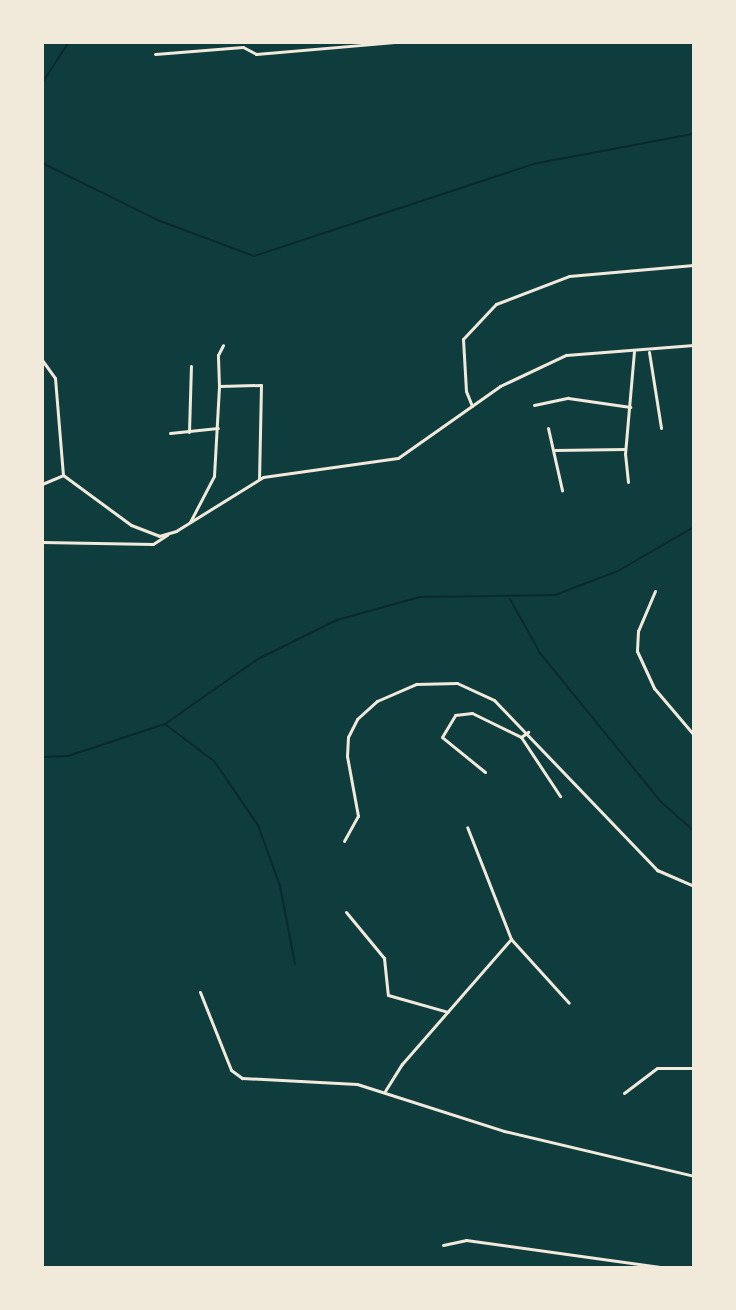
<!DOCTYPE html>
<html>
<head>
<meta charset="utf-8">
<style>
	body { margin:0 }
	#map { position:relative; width:736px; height:1310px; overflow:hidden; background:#0f3d3e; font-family:"Exo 2",sans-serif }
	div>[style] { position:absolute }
	.stream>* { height:2px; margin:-1px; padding:0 1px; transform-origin:1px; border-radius:1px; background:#0a2a2b }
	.minor>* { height:3px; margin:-1.5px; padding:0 1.5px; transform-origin:1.5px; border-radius:1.5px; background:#f1e9da }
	span { translate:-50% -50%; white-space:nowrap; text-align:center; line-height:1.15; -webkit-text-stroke:7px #f1e9da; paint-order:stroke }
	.frame { position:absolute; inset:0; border:44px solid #f1e9da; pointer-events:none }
</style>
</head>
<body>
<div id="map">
	<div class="stream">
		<i style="left:42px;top:83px;width:49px;rotate:-56.6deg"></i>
		<i style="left:42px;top:163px;width:131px;rotate:26.2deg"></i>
		<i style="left:160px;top:221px;width:100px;rotate:20.4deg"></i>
		<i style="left:254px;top:256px;width:294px;rotate:-18.2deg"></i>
		<i style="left:533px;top:164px;width:164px;rotate:-10.6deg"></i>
		<i style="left:510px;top:599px;width:62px;rotate:60.9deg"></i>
		<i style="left:540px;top:653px;width:192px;rotate:50.9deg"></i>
		<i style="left:661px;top:802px;width:44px;rotate:41.3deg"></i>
		<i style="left:165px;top:724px;width:61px;rotate:37.1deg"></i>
		<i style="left:214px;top:761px;width:78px;rotate:55.5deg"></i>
		<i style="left:258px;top:825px;width:65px;rotate:70.2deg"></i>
		<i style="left:280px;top:886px;width:79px;rotate:79.1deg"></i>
		<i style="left:42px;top:757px;width:26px;rotate:-2deg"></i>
		<i style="left:68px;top:756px;width:102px;rotate:-18.3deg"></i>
		<i style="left:165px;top:724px;width:113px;rotate:-35deg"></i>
		<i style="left:258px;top:659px;width:88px;rotate:-26.3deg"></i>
		<i style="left:337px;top:620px;width:86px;rotate:-15.5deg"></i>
		<i style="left:420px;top:597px;width:135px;rotate:-0.8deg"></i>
		<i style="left:555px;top:595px;width:67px;rotate:-20.9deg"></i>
		<i style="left:618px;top:571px;width:88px;rotate:-30.1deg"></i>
	</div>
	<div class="minor">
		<i style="left:243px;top:47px;width:15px;rotate:28deg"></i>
		<i style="left:256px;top:54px;width:142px;rotate:-4.9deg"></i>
		<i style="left:155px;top:54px;width:88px;rotate:-4.5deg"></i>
		<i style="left:649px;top:352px;width:77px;rotate:81deg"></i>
		<i style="left:42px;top:360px;width:22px;rotate:54deg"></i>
		<i style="left:55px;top:378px;width:97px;rotate:85.3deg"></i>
		<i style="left:63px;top:475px;width:84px;rotate:36.3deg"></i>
		<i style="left:131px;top:525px;width:30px;rotate:21deg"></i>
		<i style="left:159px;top:536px;width:18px;rotate:-16deg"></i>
		<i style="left:176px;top:531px;width:102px;rotate:-31.8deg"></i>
		<i style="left:263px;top:477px;width:136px;rotate:-8deg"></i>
		<i style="left:398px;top:458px;width:125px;rotate:-35.2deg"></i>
		<i style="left:500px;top:386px;width:73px;rotate:-25.2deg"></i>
		<i style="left:566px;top:355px;width:128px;rotate:-4.5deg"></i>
		<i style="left:219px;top:386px;width:31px;rotate:-92deg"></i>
		<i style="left:218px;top:355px;width:11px;rotate:-63deg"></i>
		<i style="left:534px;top:405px;width:35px;rotate:-12deg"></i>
		<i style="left:568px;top:398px;width:63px;rotate:8.3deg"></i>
		<i style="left:472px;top:406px;width:16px;rotate:-112deg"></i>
		<i style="left:466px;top:391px;width:52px;rotate:-93.3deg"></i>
		<i style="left:463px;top:339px;width:48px;rotate:-46.7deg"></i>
		<i style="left:496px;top:304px;width:78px;rotate:-21deg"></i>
		<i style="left:569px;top:276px;width:125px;rotate:-5deg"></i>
		<i style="left:548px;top:428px;width:64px;rotate:77.3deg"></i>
		<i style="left:189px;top:432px;width:66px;rotate:-88.3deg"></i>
		<i style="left:170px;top:433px;width:48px;rotate:-5.9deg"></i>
		<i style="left:555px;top:450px;width:70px;rotate:-0.8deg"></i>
		<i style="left:628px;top:482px;width:28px;rotate:-96deg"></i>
		<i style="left:625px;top:454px;width:103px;rotate:-85deg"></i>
		<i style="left:42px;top:484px;width:23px;rotate:-23deg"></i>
		<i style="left:190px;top:522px;width:52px;rotate:-62.4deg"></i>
		<i style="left:214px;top:476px;width:90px;rotate:-86.8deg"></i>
		<i style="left:219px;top:386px;width:42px;rotate:-1.4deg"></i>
		<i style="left:261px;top:385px;width:94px;rotate:91.2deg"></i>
		<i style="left:42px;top:542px;width:111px;rotate:1deg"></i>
		<i style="left:153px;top:544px;width:17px;rotate:-33deg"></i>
		<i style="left:655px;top:591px;width:43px;rotate:113deg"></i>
		<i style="left:638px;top:631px;width:20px;rotate:93deg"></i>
		<i style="left:637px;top:651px;width:41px;rotate:65.3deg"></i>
		<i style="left:654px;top:688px;width:62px;rotate:49.6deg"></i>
		<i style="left:521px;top:737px;width:71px;rotate:56.5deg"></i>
		<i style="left:485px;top:772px;width:55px;rotate:-140.9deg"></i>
		<i style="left:442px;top:737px;width:26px;rotate:-59deg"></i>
		<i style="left:455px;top:715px;width:17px;rotate:-7deg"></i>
		<i style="left:472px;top:713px;width:55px;rotate:26.1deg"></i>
		<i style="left:521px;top:737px;width:9px;rotate:-36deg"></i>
		<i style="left:344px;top:841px;width:29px;rotate:-61deg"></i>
		<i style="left:358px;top:816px;width:61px;rotate:-100.4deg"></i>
		<i style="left:347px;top:756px;width:19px;rotate:-87deg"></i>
		<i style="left:348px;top:737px;width:20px;rotate:-63deg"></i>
		<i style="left:357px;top:719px;width:27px;rotate:-42deg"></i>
		<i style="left:377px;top:701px;width:43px;rotate:-23.6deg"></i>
		<i style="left:416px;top:684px;width:41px;rotate:-1.4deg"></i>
		<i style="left:457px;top:683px;width:41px;rotate:24.7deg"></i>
		<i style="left:494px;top:700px;width:236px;rotate:46.2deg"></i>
		<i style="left:657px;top:870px;width:40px;rotate:23.4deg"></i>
		<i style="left:346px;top:912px;width:60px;rotate:50.4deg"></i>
		<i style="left:384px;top:958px;width:37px;rotate:84deg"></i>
		<i style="left:388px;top:995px;width:62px;rotate:15.8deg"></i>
		<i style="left:511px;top:939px;width:86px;rotate:47.8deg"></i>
		<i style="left:200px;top:992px;width:84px;rotate:68.3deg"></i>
		<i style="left:231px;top:1070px;width:14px;rotate:36deg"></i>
		<i style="left:242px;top:1078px;width:115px;rotate:3deg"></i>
		<i style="left:357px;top:1084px;width:154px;rotate:17.7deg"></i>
		<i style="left:504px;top:1131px;width:195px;rotate:13.3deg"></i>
		<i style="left:385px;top:1091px;width:32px;rotate:-58deg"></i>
		<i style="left:402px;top:1064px;width:166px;rotate:-48.9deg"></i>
		<i style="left:511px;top:939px;width:120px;rotate:-111.4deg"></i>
		<i style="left:624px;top:1093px;width:41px;rotate:-37.1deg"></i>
		<i style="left:657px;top:1068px;width:37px"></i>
		<i style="left:443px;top:1245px;width:24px;rotate:-12deg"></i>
		<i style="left:466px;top:1240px;width:205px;rotate:7.9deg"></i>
	</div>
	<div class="frame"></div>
</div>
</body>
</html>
